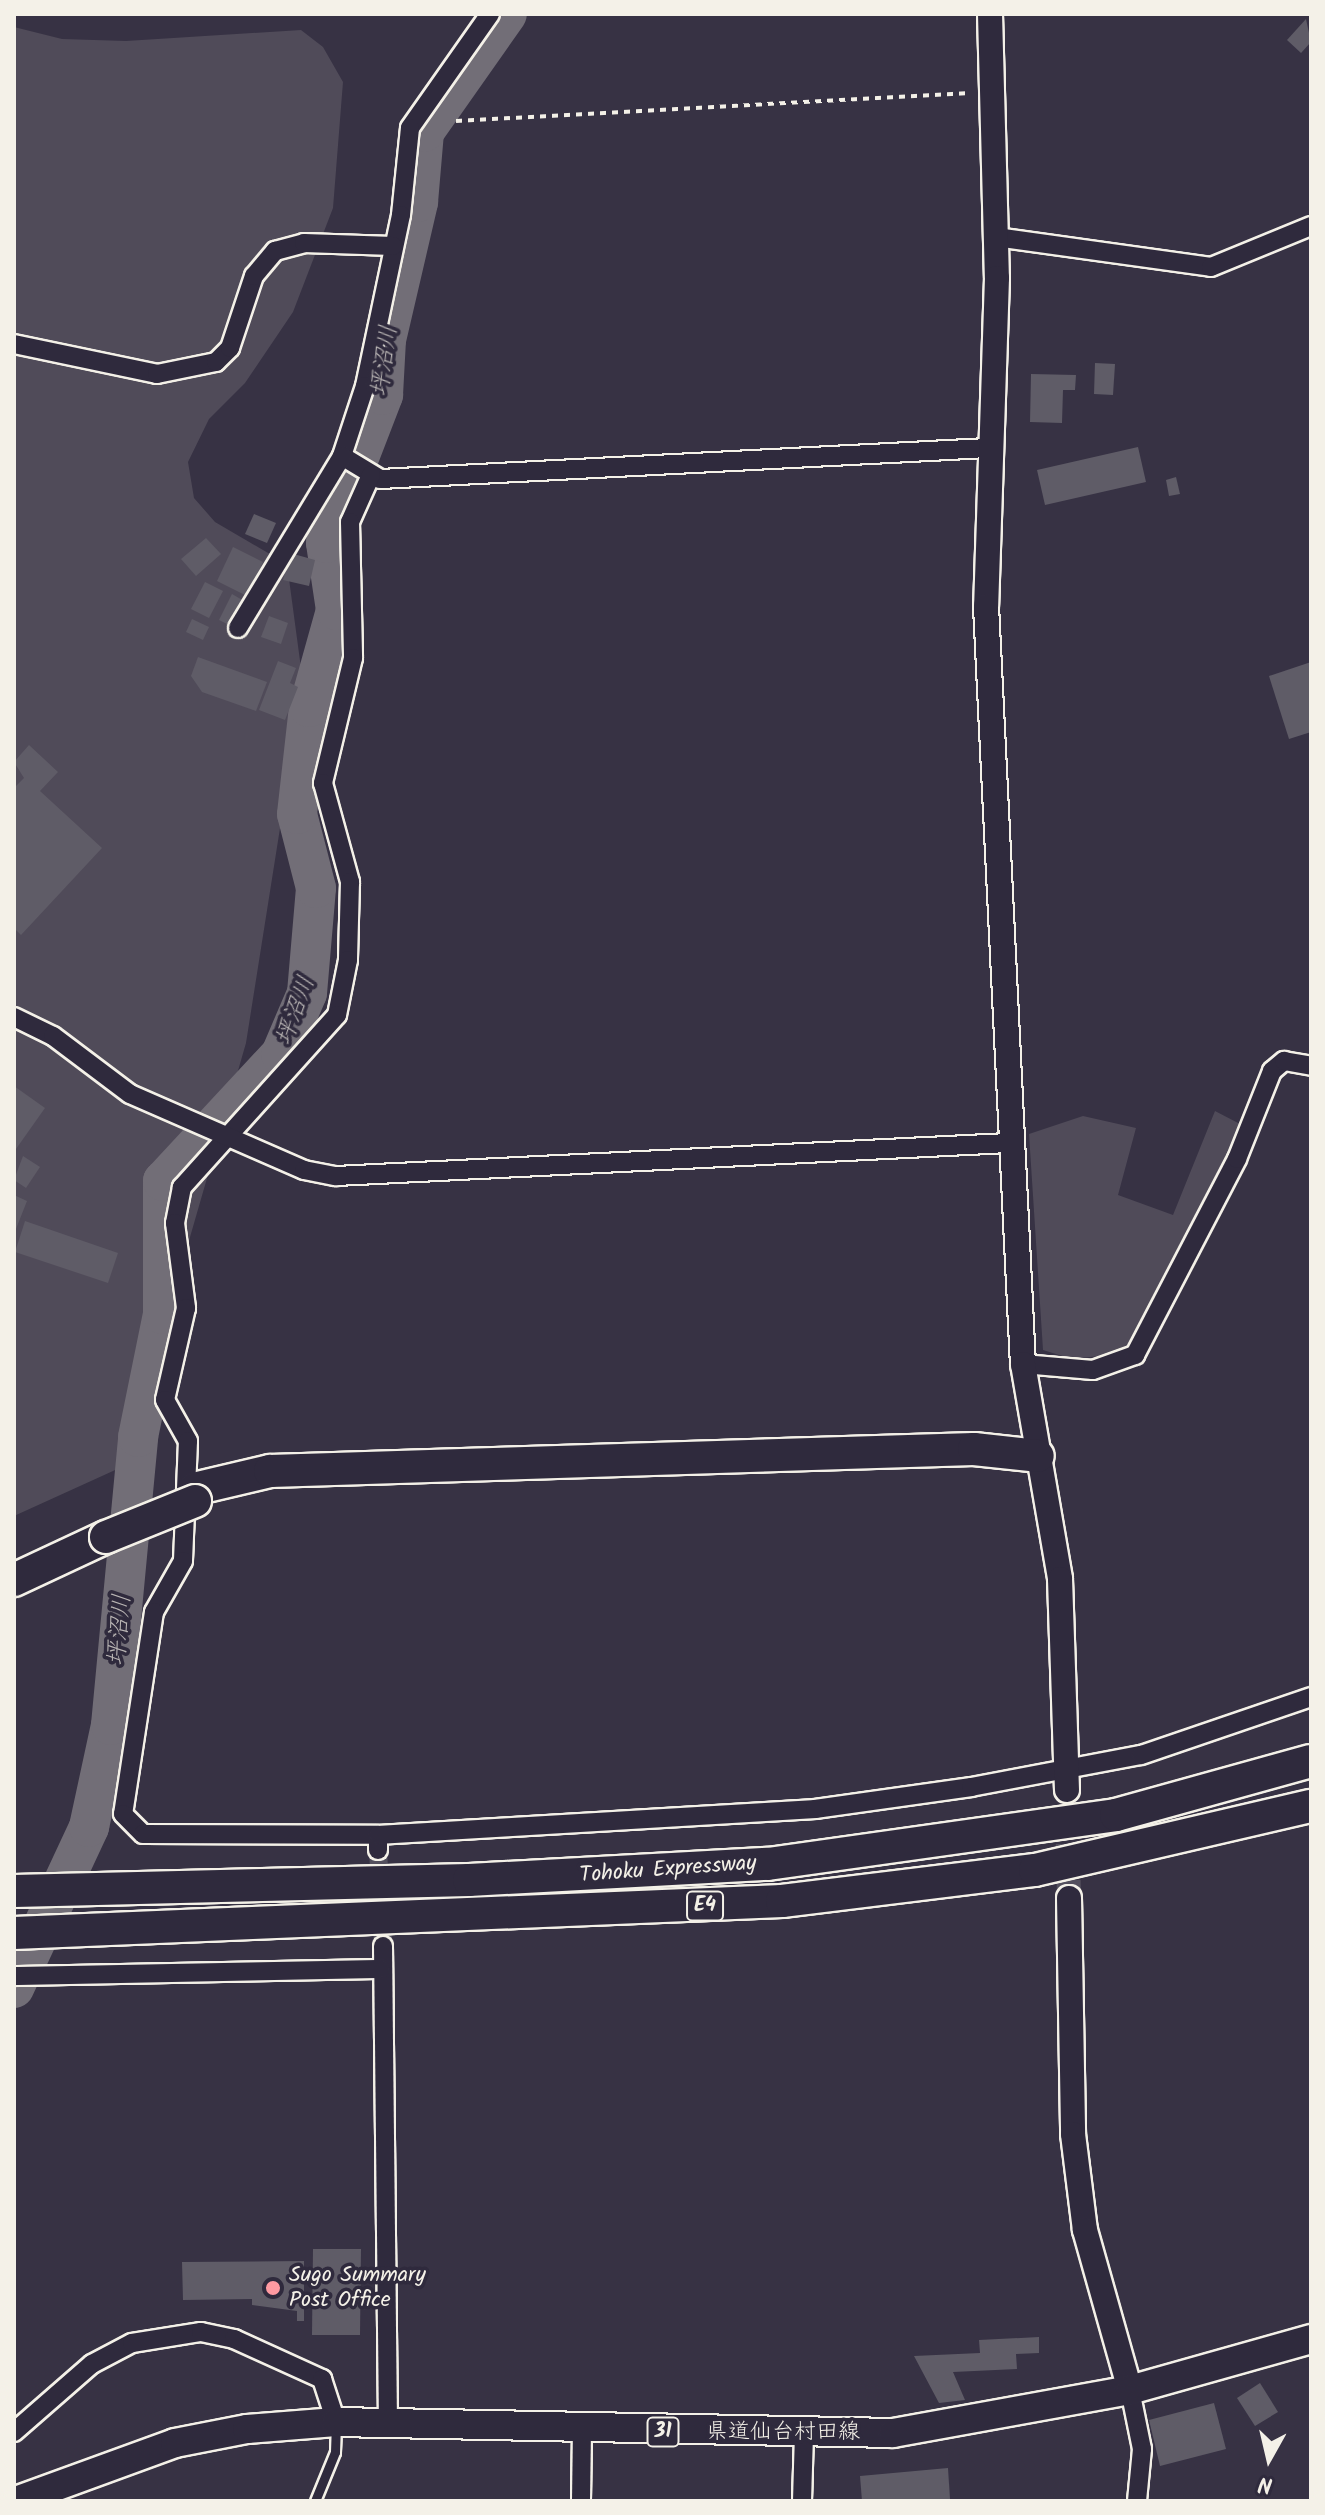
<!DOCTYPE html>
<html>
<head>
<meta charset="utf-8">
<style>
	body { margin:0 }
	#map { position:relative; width:1325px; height:2515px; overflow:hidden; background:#373244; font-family:Kalam,"Klee One",sans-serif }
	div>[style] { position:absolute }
	.green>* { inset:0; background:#504b59 }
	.river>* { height:40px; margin:-20px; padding:0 20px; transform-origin:20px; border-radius:20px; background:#726e77 }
	.building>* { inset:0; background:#5f5c67 }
	.street-tunnel>* { height:18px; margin-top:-9px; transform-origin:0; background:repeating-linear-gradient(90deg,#534f5d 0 18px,transparent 0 27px) }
	.secondary-tunnel>* { height:24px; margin-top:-12px; transform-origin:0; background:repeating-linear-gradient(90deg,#534f5d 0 24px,transparent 0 36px) }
	.path>* { height:4px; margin-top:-2px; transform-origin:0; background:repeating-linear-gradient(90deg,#f4f1e8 0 6px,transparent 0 12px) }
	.roads { filter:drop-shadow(2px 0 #f4f1e8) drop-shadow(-2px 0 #f4f1e8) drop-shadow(0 2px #f4f1e8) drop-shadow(0 -2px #f4f1e8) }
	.lane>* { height:9px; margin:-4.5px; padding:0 4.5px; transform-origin:4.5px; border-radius:4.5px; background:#2f2a3d }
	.street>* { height:18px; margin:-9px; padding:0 9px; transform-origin:9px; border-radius:9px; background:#2f2a3d }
	.secondary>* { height:24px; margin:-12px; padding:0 12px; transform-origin:12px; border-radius:12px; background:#2f2a3d }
	.primary>* { height:28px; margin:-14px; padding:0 14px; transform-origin:14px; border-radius:14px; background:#2f2a3d }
	.highway>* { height:32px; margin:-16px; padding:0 16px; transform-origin:16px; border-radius:16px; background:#2f2a3d }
	.bridges { filter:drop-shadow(2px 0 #f4f1e8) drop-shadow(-2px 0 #f4f1e8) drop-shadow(0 2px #f4f1e8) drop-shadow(0 -2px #f4f1e8) }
	.highway-bridge>* { height:32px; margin:-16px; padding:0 16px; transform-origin:16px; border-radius:16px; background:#2f2a3d }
	.dots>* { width:22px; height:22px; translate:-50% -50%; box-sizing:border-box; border:4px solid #2f2a3d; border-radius:50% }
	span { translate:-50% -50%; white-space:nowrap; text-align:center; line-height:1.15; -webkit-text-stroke:7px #2f2a3d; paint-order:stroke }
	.shield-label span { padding:2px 6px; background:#2f2a3d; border:2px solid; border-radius:6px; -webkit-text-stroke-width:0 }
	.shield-label { font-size:20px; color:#f4f1e8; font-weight:700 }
	.street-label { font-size:22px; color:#f4f1e8 }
	.poi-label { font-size:22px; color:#f4f1e8 }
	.left { translate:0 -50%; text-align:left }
	.water-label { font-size:24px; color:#bab6b5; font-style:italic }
	.frame { position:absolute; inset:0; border:16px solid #f4f1e8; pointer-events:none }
	.north { position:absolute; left:1229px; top:2419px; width:80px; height:80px; -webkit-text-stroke:6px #2f2a3d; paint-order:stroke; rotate:188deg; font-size:22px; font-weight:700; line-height:32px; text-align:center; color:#f4f1e8 }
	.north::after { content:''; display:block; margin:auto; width:28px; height:36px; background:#f4f1e8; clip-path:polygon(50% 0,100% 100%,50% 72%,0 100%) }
</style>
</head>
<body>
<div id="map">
	<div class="green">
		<i style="clip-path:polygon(14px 27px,62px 39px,126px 41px,301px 30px,323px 47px,343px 82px,333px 208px,293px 312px,245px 383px,209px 419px,188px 462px,194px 498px,215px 522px,287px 564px,303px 683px,246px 1043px,124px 1466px,14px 1516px)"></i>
		<i style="clip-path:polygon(1215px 1111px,1242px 1125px,1136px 1336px,1117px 1354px,1072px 1359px,1043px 1350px,1029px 1134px,1083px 1116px,1136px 1128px,1118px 1195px,1173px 1215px)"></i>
	</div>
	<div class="river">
		<i style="left:14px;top:1988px;width:178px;rotate:-65deg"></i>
		<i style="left:89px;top:1827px;width:104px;rotate:-77.8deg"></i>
		<i style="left:111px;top:1725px;width:289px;rotate:-84.6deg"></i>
		<i style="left:138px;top:1437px;width:126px;rotate:-78.5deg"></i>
		<i style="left:163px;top:1314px;width:133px;rotate:-90deg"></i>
		<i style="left:163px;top:1181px;width:173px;rotate:-47.1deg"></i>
		<i style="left:281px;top:1054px;width:66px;rotate:-66.9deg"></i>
		<i style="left:307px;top:993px;width:105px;rotate:-85.1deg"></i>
		<i style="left:316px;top:888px;width:76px;rotate:-104.4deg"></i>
		<i style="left:297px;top:814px;width:108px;rotate:-83.6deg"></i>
		<i style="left:309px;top:707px;width:101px;rotate:-74.4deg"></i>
		<i style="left:336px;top:610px;width:68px;rotate:-98.5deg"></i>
		<i style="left:326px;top:543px;width:159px;rotate:-68.9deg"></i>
		<i style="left:383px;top:395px;width:55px;rotate:-86.9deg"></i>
		<i style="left:386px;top:340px;width:142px;rotate:-76.9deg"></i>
		<i style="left:418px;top:202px;width:70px;rotate:-85.1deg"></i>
		<i style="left:424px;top:132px;width:144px;rotate:-54.9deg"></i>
	</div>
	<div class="building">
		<i style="clip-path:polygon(1306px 19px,1311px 42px,1301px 53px,1287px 40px)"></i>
		<i style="clip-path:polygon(1095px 363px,1115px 364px,1113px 395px,1094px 394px)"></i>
		<i style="clip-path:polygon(1031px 374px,1076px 375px,1075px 390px,1063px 390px,1062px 423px,1030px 422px)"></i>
		<i style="clip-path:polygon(1138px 447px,1146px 482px,1045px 505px,1037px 470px)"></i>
		<i style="clip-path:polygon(1176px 477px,1180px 494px,1169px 496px,1166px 480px)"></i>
		<i style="clip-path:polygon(254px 514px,276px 523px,267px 543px,245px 534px)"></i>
		<i style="clip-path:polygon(206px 538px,221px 554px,196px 576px,181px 559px)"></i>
		<i style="clip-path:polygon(233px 547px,263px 562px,247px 596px,217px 581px)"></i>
		<i style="clip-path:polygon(290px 553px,315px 560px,309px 586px,283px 580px)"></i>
		<i style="clip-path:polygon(205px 582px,223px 591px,209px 618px,191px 609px)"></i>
		<i style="clip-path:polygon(232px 594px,244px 601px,231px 626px,219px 620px)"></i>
		<i style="clip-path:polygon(269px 616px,288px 623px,281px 644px,261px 637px)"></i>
		<i style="clip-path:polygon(192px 619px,209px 627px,203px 640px,186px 632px)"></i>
		<i style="clip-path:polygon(198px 657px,267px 682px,256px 711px,202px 692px,191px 676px)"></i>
		<i style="clip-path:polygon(278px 661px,296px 668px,290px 683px,298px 687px,285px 720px,259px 710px)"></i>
		<i style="clip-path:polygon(1311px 662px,1311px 732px,1289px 739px,1269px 676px)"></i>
		<i style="clip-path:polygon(29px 745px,58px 772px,40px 791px,102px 848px,21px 935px,14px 928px,14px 788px,24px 778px,14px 762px)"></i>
		<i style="clip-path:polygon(14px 1086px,45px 1108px,16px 1149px,14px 1147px)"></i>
		<i style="clip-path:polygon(23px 1156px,40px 1167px,26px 1188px,14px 1180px)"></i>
		<i style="clip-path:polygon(14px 1195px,27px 1201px,14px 1234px)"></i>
		<i style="clip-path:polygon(25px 1221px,118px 1253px,108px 1283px,15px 1252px)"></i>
		<i style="clip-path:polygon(313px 2249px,361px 2249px,360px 2335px,312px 2335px)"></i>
		<i style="clip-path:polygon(304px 2261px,304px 2321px,297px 2321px,297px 2311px,252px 2305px,252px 2299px,183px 2300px,182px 2262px)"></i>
		<i style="clip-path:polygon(1039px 2337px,1039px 2353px,1016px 2354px,1017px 2369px,953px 2372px,965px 2400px,939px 2403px,914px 2356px,980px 2353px,979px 2340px)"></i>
		<i style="clip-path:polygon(1260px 2383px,1278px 2412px,1255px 2426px,1237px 2398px)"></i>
		<i style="clip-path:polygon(1214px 2403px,1226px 2449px,1160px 2466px,1149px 2420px)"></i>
		<i style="clip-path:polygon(948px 2468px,950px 2499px,862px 2501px,860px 2476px)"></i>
	</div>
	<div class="street-tunnel">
		<i style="left:378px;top:1850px;width:96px;rotate:87deg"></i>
	</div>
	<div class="secondary-tunnel">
		<i style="left:1067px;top:1808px;width:90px;rotate:88.7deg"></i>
	</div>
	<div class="path">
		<i style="left:456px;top:121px;width:515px;rotate:-3.12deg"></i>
	</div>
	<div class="roads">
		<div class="lane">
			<i style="left:315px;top:2501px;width:53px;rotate:-67.8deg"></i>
			<i style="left:335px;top:2452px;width:28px;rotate:-88deg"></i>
		</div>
		<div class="street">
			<i style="left:490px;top:14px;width:139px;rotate:125.1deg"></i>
			<i style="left:410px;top:128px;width:87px;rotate:95.9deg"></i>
			<i style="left:401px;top:215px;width:175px;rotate:101.9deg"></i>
			<i style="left:365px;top:386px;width:74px;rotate:108.2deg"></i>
			<i style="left:342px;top:456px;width:44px;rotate:31.2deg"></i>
			<i style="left:380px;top:479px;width:608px;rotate:-2.92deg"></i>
			<i style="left:996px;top:237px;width:217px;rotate:7.9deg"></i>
			<i style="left:1211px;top:267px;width:108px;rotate:-22.3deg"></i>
			<i style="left:14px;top:344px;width:146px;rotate:11.8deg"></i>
			<i style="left:157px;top:374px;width:60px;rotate:-11.5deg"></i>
			<i style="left:216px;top:362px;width:20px;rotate:-45deg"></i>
			<i style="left:230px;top:348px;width:76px;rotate:-71.6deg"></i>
			<i style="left:254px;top:276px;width:33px;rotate:-50deg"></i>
			<i style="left:275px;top:251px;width:30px;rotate:-15deg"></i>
			<i style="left:304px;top:243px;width:89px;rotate:1.9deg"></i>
			<i style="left:371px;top:475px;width:51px;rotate:114.1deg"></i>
			<i style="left:350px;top:522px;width:136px;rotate:88.7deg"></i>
			<i style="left:353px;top:658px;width:129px;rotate:103.5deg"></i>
			<i style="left:323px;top:783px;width:103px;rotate:74.7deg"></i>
			<i style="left:350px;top:882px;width:78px;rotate:91.5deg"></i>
			<i style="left:348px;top:960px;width:56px;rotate:101.3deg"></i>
			<i style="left:337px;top:1015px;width:232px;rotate:132deg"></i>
			<i style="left:182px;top:1187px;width:37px;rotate:101deg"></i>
			<i style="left:175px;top:1223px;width:86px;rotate:82.6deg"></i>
			<i style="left:186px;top:1308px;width:94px;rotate:102.9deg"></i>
			<i style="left:165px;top:1400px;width:47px;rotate:60.7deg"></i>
			<i style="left:188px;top:1441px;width:120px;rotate:92.4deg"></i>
			<i style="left:183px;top:1561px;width:59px;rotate:119.6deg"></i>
			<i style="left:154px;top:1612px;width:204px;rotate:98.7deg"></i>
			<i style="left:123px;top:1814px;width:28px;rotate:45deg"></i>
			<i style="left:143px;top:1834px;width:235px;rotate:0.2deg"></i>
			<i style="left:378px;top:1835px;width:15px;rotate:90deg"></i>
			<i style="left:238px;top:628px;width:201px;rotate:-58.8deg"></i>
			<i style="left:14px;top:1017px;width:43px;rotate:26deg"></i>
			<i style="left:53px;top:1036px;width:96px;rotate:37deg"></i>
			<i style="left:130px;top:1094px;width:190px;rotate:23.6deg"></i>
			<i style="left:304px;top:1170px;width:33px;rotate:11deg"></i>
			<i style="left:336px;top:1176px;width:674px;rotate:-2.81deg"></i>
			<i style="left:1023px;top:1364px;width:70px;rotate:4.9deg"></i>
			<i style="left:1093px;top:1370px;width:45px;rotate:-19.7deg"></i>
			<i style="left:1135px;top:1355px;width:221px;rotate:-62.5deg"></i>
			<i style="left:1237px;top:1159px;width:95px;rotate:-68.3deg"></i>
			<i style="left:1272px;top:1071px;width:16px;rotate:-40deg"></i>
			<i style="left:1284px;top:1061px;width:27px;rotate:10deg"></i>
			<i style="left:378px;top:1835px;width:438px;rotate:-3.4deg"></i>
			<i style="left:815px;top:1809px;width:158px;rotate:-8deg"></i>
			<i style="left:971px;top:1787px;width:173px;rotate:-10.7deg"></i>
			<i style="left:1141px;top:1755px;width:180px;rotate:-18.8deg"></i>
			<i style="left:383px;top:1946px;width:477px;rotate:89.4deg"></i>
			<i style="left:14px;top:1976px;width:367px;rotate:-1.1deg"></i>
			<i style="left:1130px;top:2390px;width:60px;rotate:78.5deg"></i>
			<i style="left:1142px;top:2449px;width:52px;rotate:95.5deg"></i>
			<i style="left:14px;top:2432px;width:103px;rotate:-41.1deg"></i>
			<i style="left:92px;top:2364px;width:45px;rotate:-27.7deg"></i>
			<i style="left:132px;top:2343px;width:70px;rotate:-9.1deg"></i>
			<i style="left:201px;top:2332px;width:34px;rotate:12deg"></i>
			<i style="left:234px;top:2339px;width:97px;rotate:24.4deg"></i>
			<i style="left:322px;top:2379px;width:45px;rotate:72deg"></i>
			<i style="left:581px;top:2501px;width:73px;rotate:-89.2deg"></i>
			<i style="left:802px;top:2501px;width:66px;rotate:-88.3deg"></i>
		</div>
		<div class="secondary">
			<i style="left:990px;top:14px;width:264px;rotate:88.5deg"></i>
			<i style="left:997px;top:278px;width:328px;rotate:91.9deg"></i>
			<i style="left:986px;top:606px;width:759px;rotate:87.21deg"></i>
			<i style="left:1023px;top:1364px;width:218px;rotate:80.2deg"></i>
			<i style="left:1060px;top:1579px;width:211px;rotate:88.1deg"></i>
			<i style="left:1069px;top:1898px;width:236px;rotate:89deg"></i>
			<i style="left:1073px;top:2134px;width:97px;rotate:82.9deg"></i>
			<i style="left:1085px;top:2230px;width:166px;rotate:74.3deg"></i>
		</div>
		<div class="primary">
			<i style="left:16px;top:2501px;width:169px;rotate:-20deg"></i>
			<i style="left:175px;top:2443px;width:73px;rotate:-11deg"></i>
			<i style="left:247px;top:2429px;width:89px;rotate:-4.5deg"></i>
			<i style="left:336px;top:2422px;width:557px;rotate:1.13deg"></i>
			<i style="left:893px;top:2433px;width:241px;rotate:-10.3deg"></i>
			<i style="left:1130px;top:2390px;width:188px;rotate:-15.7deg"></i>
		</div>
		<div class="highway">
			<i style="left:194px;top:1489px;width:78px;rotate:-13.3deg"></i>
			<i style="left:270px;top:1471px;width:704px;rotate:-1.79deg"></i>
			<i style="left:974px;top:1449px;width:64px;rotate:6.2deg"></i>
			<i style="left:14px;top:1580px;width:102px;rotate:-25.1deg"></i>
			<i style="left:14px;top:1891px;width:455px;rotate:-1.4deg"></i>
			<i style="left:469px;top:1880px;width:299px;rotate:-3.1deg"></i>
			<i style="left:768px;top:1864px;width:351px;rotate:-8deg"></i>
			<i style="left:1116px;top:1815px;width:202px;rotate:-15.5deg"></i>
			<i style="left:14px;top:1933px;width:769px;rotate:-2.39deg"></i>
			<i style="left:782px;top:1901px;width:255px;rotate:-7deg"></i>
			<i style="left:1035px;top:1870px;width:283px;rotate:-13.1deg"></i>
		</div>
	</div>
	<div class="bridges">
		<div class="highway-bridge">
			<i style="left:106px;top:1537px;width:96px;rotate:-22deg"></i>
		</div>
	</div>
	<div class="dots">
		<i style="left:273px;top:2288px;background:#ff9aa2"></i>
	</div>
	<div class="shield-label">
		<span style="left:705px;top:1906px">E4</span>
		<span style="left:663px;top:2432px">31</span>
	</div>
	<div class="street-label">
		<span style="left:668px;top:1870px;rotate:-4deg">Tohoku Expressway</span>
		<span style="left:783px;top:2433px">県道仙台村田線</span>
	</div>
	<div class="poi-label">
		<span class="left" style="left:289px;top:2288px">Sugo Summary<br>Post Office</span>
	</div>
	<div class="water-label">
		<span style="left:385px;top:361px;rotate:-82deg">坪沼川</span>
		<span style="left:296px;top:1011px;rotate:-70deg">坪沼川</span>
		<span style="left:120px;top:1630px;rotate:-85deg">坪沼川</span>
	</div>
	<div class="frame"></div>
	<div class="north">N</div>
</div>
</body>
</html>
